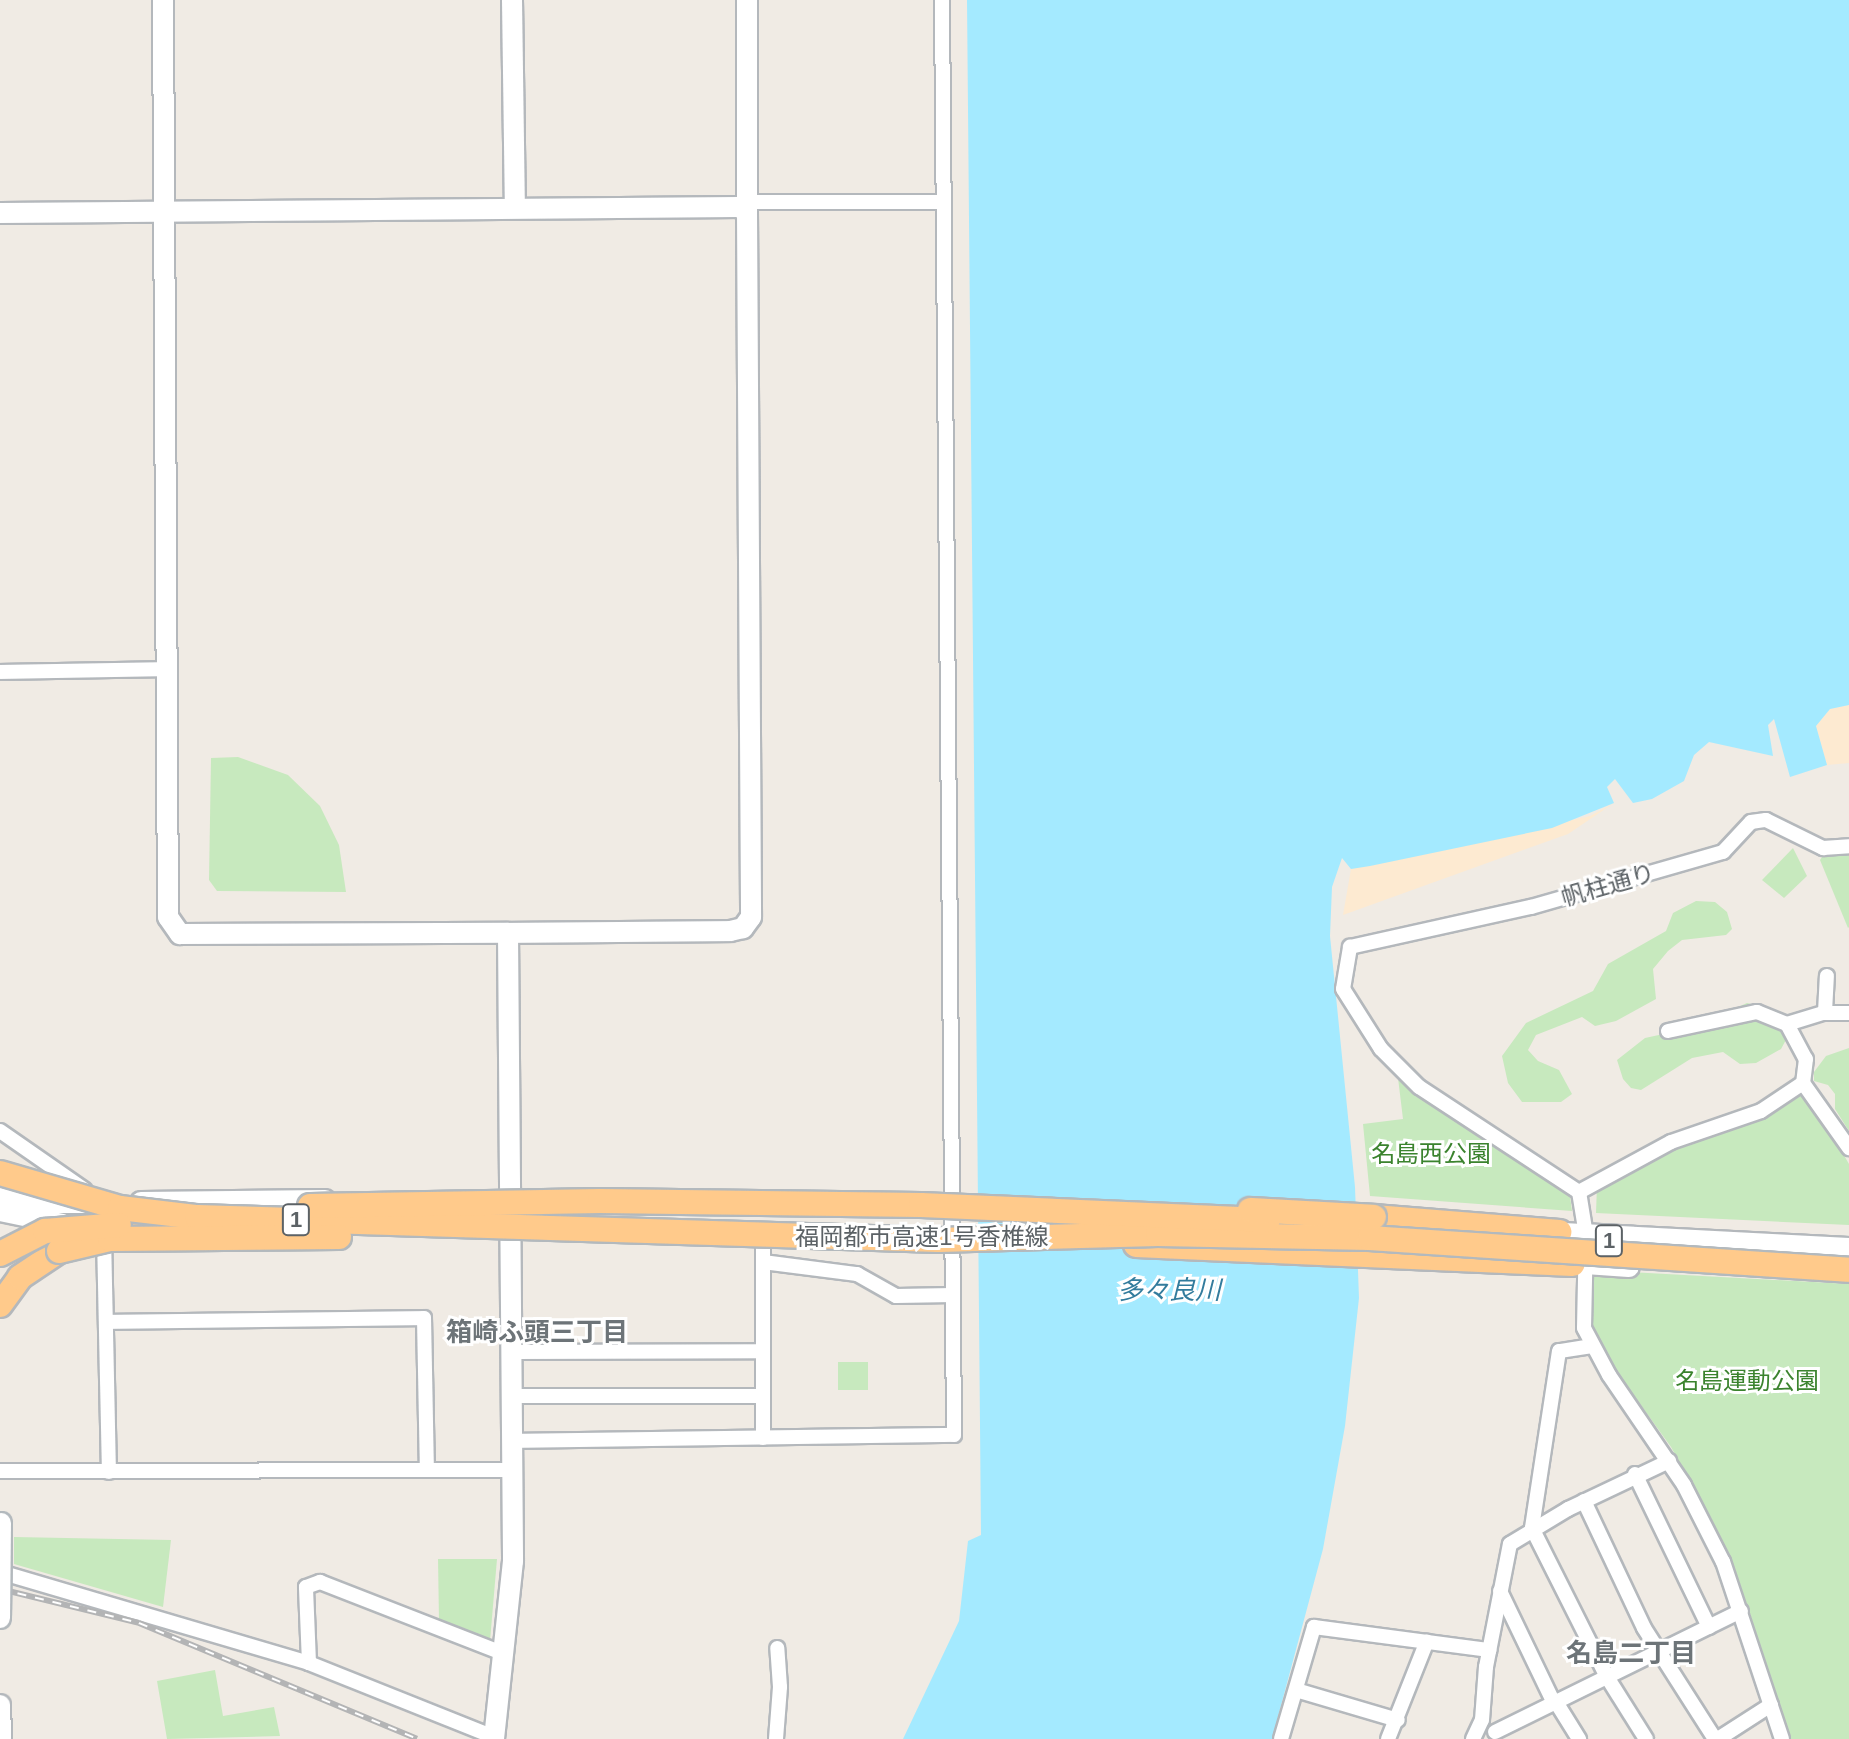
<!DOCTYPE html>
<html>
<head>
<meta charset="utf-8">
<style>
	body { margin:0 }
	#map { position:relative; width:1849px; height:1739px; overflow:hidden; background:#f0ebe4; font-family:Arial,"Noto Sans JP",sans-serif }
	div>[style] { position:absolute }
	.green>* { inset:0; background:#c7e9be }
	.sand>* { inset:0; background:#fdead1 }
	.water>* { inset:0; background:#a4eaff }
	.roads { filter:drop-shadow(2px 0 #b4b8bc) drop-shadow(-2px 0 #b4b8bc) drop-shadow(0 2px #b4b8bc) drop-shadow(0 -2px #b4b8bc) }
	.street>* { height:14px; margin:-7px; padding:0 7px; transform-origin:7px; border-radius:7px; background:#fff }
	.secondary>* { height:20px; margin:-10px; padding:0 10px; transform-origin:10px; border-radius:10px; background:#fff }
	.highway>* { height:24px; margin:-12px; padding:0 12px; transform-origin:12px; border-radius:12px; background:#ffca8b }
	.rail>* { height:6px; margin-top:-3px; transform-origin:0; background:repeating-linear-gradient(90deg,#fff 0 9px,#b3b4b5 0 18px); box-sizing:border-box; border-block:2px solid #b3b4b5 }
	.bridges { filter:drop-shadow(2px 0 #b3b9bd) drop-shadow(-2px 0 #b3b9bd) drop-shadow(0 2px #b3b9bd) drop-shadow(0 -2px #b3b9bd) }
	.secondary-bridge>* { height:20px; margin:-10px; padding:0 10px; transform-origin:10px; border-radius:10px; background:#fff }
	.highway-bridge>* { height:24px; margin:-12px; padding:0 12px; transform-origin:12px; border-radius:12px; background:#ffca8b }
	span { translate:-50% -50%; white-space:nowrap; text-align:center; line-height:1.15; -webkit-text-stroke:6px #fff; paint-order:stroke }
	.shield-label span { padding:2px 6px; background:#fff; border:2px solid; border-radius:6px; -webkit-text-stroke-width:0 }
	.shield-label { font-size:22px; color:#5c6266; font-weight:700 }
	.street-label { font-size:24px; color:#5c6266 }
	.park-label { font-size:24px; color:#3b832e }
	.water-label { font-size:26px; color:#327c9d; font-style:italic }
	.neighbourhood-label { font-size:26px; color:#6d7478; font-weight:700 }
</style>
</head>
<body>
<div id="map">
	<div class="green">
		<i style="clip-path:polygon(238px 757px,288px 775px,320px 806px,339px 845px,346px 892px,217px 891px,209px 880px,211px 758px)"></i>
		<i style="clip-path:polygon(1793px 848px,1807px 876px,1784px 898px,1762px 880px)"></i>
		<i style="clip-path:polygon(1849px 852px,1849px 927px,1848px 928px,1820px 860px,1824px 854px)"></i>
		<i style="clip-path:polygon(1696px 901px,1715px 902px,1727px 912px,1732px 929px,1726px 935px,1682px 940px,1668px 951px,1653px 969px,1656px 999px,1616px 1021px,1595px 1026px,1582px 1017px,1536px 1035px,1528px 1050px,1538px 1061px,1559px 1070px,1572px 1094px,1561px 1102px,1522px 1102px,1508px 1083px,1502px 1056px,1526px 1023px,1593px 991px,1608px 964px,1666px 931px,1673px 913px)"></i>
		<i style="clip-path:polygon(1747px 1003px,1765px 1007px,1784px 1029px,1787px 1038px,1781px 1049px,1756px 1063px,1740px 1064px,1723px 1052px,1692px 1058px,1641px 1090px,1631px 1088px,1623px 1079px,1617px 1060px,1645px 1038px,1691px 1028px)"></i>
		<i style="clip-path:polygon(1849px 1048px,1849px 1131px,1835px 1109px,1835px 1094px,1828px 1085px,1814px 1081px,1814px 1072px,1826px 1056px)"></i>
		<i style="clip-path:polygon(1398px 1078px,1553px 1179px,1570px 1196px,1572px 1211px,1370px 1196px,1363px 1124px,1403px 1119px)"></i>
		<i style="clip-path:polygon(1804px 1087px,1849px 1164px,1849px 1225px,1596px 1213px,1597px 1185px,1624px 1168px)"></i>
		<i style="clip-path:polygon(1593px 1270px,1849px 1284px,1849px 1739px,1788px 1739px,1748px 1607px,1713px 1522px,1671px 1447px,1596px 1343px,1589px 1321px)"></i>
		<i style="clip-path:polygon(838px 1362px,868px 1362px,868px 1390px,838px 1390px)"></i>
		<i style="clip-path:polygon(14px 1537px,171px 1540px,163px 1607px,14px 1564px)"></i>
		<i style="clip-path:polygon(438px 1559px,497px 1559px,490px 1641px,439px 1621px)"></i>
		<i style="clip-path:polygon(215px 1670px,223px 1716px,274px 1707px,280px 1736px,167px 1739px,157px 1681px)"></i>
	</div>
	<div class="sand">
		<i style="clip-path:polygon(1849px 705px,1849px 763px,1827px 765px,1816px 726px,1830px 709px)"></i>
		<i style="clip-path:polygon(1614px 803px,1568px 834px,1343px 915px,1351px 869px,1590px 816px)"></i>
	</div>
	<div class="water">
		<i style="clip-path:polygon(967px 0,1849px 0,1849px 705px,1830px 709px,1816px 726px,1827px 765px,1790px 777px,1774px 719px,1768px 725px,1773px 756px,1709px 742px,1694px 755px,1684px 781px,1652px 799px,1633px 803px,1615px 779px,1607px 787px,1614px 803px,1552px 828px,1370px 866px,1351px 869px,1342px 858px,1332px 887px,1330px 936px,1355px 1187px,1359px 1298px,1345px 1426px,1323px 1549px,1272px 1739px,903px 1739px,959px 1621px,968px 1541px,981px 1535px)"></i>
	</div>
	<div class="roads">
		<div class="street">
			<i style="left:747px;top:202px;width:196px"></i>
			<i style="left:0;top:672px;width:166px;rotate:-1deg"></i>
			<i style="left:1825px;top:1012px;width:36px;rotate:-87deg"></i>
			<i style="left:1787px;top:1024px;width:40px;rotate:62deg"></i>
			<i style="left:1806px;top:1059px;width:24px;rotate:97deg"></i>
			<i style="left:1668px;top:1031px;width:91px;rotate:-12.1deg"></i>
			<i style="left:1757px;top:1012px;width:32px;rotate:22deg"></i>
			<i style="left:1787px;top:1024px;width:38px;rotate:-17deg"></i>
			<i style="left:1823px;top:1013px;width:26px"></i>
			<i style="left:0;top:1131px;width:103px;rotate:34.8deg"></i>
			<i style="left:1579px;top:1192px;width:105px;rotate:-28.5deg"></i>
			<i style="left:1671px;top:1142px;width:95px;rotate:-19deg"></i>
			<i style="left:1761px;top:1111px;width:50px;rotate:-33.7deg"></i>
			<i style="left:1803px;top:1083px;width:80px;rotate:54.7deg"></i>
			<i style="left:763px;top:1230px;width:208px;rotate:90deg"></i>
			<i style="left:104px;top:1236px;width:236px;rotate:88.8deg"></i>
			<i style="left:763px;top:1262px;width:95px;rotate:7.3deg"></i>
			<i style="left:857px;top:1274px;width:45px;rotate:29.4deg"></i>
			<i style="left:896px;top:1296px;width:57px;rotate:-1deg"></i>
			<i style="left:106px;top:1322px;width:318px;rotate:-0.7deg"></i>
			<i style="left:424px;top:1318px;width:150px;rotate:88.9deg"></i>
			<i style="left:1592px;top:1346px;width:33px;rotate:171deg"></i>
			<i style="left:1559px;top:1351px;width:179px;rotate:98.7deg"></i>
			<i style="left:1532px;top:1528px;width:167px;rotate:63.3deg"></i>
			<i style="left:1607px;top:1677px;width:73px;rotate:57.8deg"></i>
			<i style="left:513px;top:1352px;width:250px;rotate:-0.2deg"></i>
			<i style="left:513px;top:1396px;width:250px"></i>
			<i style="left:513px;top:1441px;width:441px;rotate:-0.8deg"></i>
			<i style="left:954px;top:1435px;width:1435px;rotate:-90.48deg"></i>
			<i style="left:0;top:1471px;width:513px;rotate:-0.11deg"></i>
			<i style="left:1635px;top:1474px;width:170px;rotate:64.2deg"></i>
			<i style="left:1584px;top:1501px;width:140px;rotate:64.7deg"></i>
			<i style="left:1644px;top:1628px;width:132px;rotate:57.4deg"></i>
			<i style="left:0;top:1572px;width:322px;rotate:16.4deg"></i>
			<i style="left:309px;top:1663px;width:199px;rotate:21.8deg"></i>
			<i style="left:1500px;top:1591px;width:124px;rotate:64.3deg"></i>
			<i style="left:309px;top:1663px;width:76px;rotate:-92.3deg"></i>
			<i style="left:306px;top:1587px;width:15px;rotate:-20deg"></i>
			<i style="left:320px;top:1582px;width:199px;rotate:21.3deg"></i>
			<i style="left:1296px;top:1690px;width:106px;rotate:16.4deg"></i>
			<i style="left:1556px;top:1702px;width:44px;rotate:58.1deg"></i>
			<i style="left:1495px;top:1732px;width:274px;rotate:-26.2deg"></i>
			<i style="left:776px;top:1739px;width:52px;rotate:-85.6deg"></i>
			<i style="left:780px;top:1687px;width:39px;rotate:-94deg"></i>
			<i style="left:1281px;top:1739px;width:117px;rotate:-73.6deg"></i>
			<i style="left:1314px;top:1627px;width:177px;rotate:7.5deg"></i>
			<i style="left:1388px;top:1739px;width:105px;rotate:-68.3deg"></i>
			<i style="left:1473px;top:1739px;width:21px;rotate:-65deg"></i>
			<i style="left:1482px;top:1720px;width:53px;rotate:-85.7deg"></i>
			<i style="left:1486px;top:1667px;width:125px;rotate:-79deg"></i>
			<i style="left:1510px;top:1544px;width:68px;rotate:-31.1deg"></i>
			<i style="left:1568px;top:1509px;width:112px;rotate:-25.4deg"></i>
			<i style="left:1718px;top:1739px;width:63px;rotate:-32.7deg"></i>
			<i style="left:1782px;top:1739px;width:187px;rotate:-108.4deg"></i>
			<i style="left:1723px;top:1562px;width:86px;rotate:-116.9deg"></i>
			<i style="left:1684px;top:1485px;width:133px;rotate:-124.3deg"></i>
			<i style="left:1609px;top:1375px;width:53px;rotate:-118deg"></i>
			<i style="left:1584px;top:1328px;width:93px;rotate:-88.8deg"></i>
			<i style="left:1586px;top:1235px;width:44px;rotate:-99.2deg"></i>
			<i style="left:1579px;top:1192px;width:191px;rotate:-146.7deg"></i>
			<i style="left:1419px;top:1087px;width:54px;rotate:-135deg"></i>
			<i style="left:1381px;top:1049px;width:71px;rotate:-122.3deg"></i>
			<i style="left:1343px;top:989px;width:43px;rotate:-80.5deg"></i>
			<i style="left:1350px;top:947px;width:185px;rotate:-12.5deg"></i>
			<i style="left:1531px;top:907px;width:200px;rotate:-16deg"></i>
			<i style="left:1723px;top:852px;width:41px;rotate:-47deg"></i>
			<i style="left:1751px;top:822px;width:15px;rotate:-8deg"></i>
			<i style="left:1766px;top:820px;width:64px;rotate:26.2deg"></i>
			<i style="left:1823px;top:848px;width:26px;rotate:-4deg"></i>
		</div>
		<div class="secondary">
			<i style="left:163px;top:0;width:917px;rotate:89.69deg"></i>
			<i style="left:168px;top:917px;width:21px;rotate:55deg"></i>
			<i style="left:180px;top:934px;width:328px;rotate:-0.2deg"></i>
			<i style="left:512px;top:0;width:208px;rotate:89.2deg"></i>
			<i style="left:747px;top:0;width:212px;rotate:90deg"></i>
			<i style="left:0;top:213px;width:739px;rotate:-0.47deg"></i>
			<i style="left:739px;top:207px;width:9px;rotate:32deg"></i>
			<i style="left:747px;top:212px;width:705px;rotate:89.67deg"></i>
			<i style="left:751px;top:917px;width:14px;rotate:126deg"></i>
			<i style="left:743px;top:928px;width:13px;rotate:167deg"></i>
			<i style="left:730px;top:931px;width:222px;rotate:179.5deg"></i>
			<i style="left:508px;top:933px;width:628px;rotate:89.54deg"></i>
			<i style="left:513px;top:1561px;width:179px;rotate:96.1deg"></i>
			<i style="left:0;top:1192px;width:46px;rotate:13.7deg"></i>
			<i style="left:45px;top:1203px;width:42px"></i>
			<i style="left:141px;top:1202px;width:184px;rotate:-0.6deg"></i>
			<i style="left:0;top:1211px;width:64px;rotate:11.7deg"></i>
			<i style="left:1544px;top:1232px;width:305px;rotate:3deg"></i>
			<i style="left:1557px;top:1262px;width:72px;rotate:4deg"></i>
			<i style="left:0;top:1705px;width:34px;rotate:88deg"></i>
		</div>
		<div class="highway">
			<i style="left:1374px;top:1217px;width:186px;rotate:4.6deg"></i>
			<i style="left:137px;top:1224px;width:51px"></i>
			<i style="left:1136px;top:1245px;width:437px;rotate:2.5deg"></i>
			<i style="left:0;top:1305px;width:34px;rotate:-54deg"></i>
			<i style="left:20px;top:1277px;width:47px;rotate:-33.7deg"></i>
		</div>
	</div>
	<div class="rail">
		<i style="left:0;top:1589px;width:143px;rotate:13.7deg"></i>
		<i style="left:139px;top:1623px;width:301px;rotate:22.6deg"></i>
	</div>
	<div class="bridges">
		<div class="secondary-bridge">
			<i style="left:0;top:1618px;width:95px;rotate:-89.4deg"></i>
		</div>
		<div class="highway-bridge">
			<i style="left:0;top:1173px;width:125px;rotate:16.3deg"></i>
			<i style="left:120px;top:1208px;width:78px;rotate:6.7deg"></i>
			<i style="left:197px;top:1217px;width:742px;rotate:1.78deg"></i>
			<i style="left:939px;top:1240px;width:219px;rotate:-1.6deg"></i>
			<i style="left:1158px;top:1234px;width:212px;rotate:1.1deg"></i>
			<i style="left:1370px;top:1238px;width:480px;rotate:3.8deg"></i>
			<i style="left:310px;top:1206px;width:290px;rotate:-1deg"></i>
			<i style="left:600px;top:1201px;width:321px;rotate:0.7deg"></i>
			<i style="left:921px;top:1205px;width:347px;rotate:2.5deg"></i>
			<i style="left:1250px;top:1210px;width:124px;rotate:3.2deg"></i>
			<i style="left:59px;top:1251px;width:52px;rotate:-13.2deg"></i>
			<i style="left:110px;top:1239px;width:229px;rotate:-0.5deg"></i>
			<i style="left:0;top:1254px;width:51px;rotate:-27.1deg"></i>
			<i style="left:45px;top:1231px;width:74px;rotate:-4.6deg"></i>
		</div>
	</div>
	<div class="shield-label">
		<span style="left:296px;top:1220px">1</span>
		<span style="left:1609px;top:1241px">1</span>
	</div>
	<div class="street-label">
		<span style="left:1608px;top:885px;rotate:-16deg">帆柱通り</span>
		<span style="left:922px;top:1237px">福岡都市高速1号香椎線</span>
	</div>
	<div class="park-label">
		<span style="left:1431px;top:1154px">名島西公園</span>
		<span style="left:1747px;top:1381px">名島運動公園</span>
	</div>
	<div class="water-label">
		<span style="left:1169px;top:1291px">多々良川</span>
	</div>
	<div class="neighbourhood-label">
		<span style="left:537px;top:1333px">箱崎ふ頭三丁目</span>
		<span style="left:1631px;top:1654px">名島二丁目</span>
	</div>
</div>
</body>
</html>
